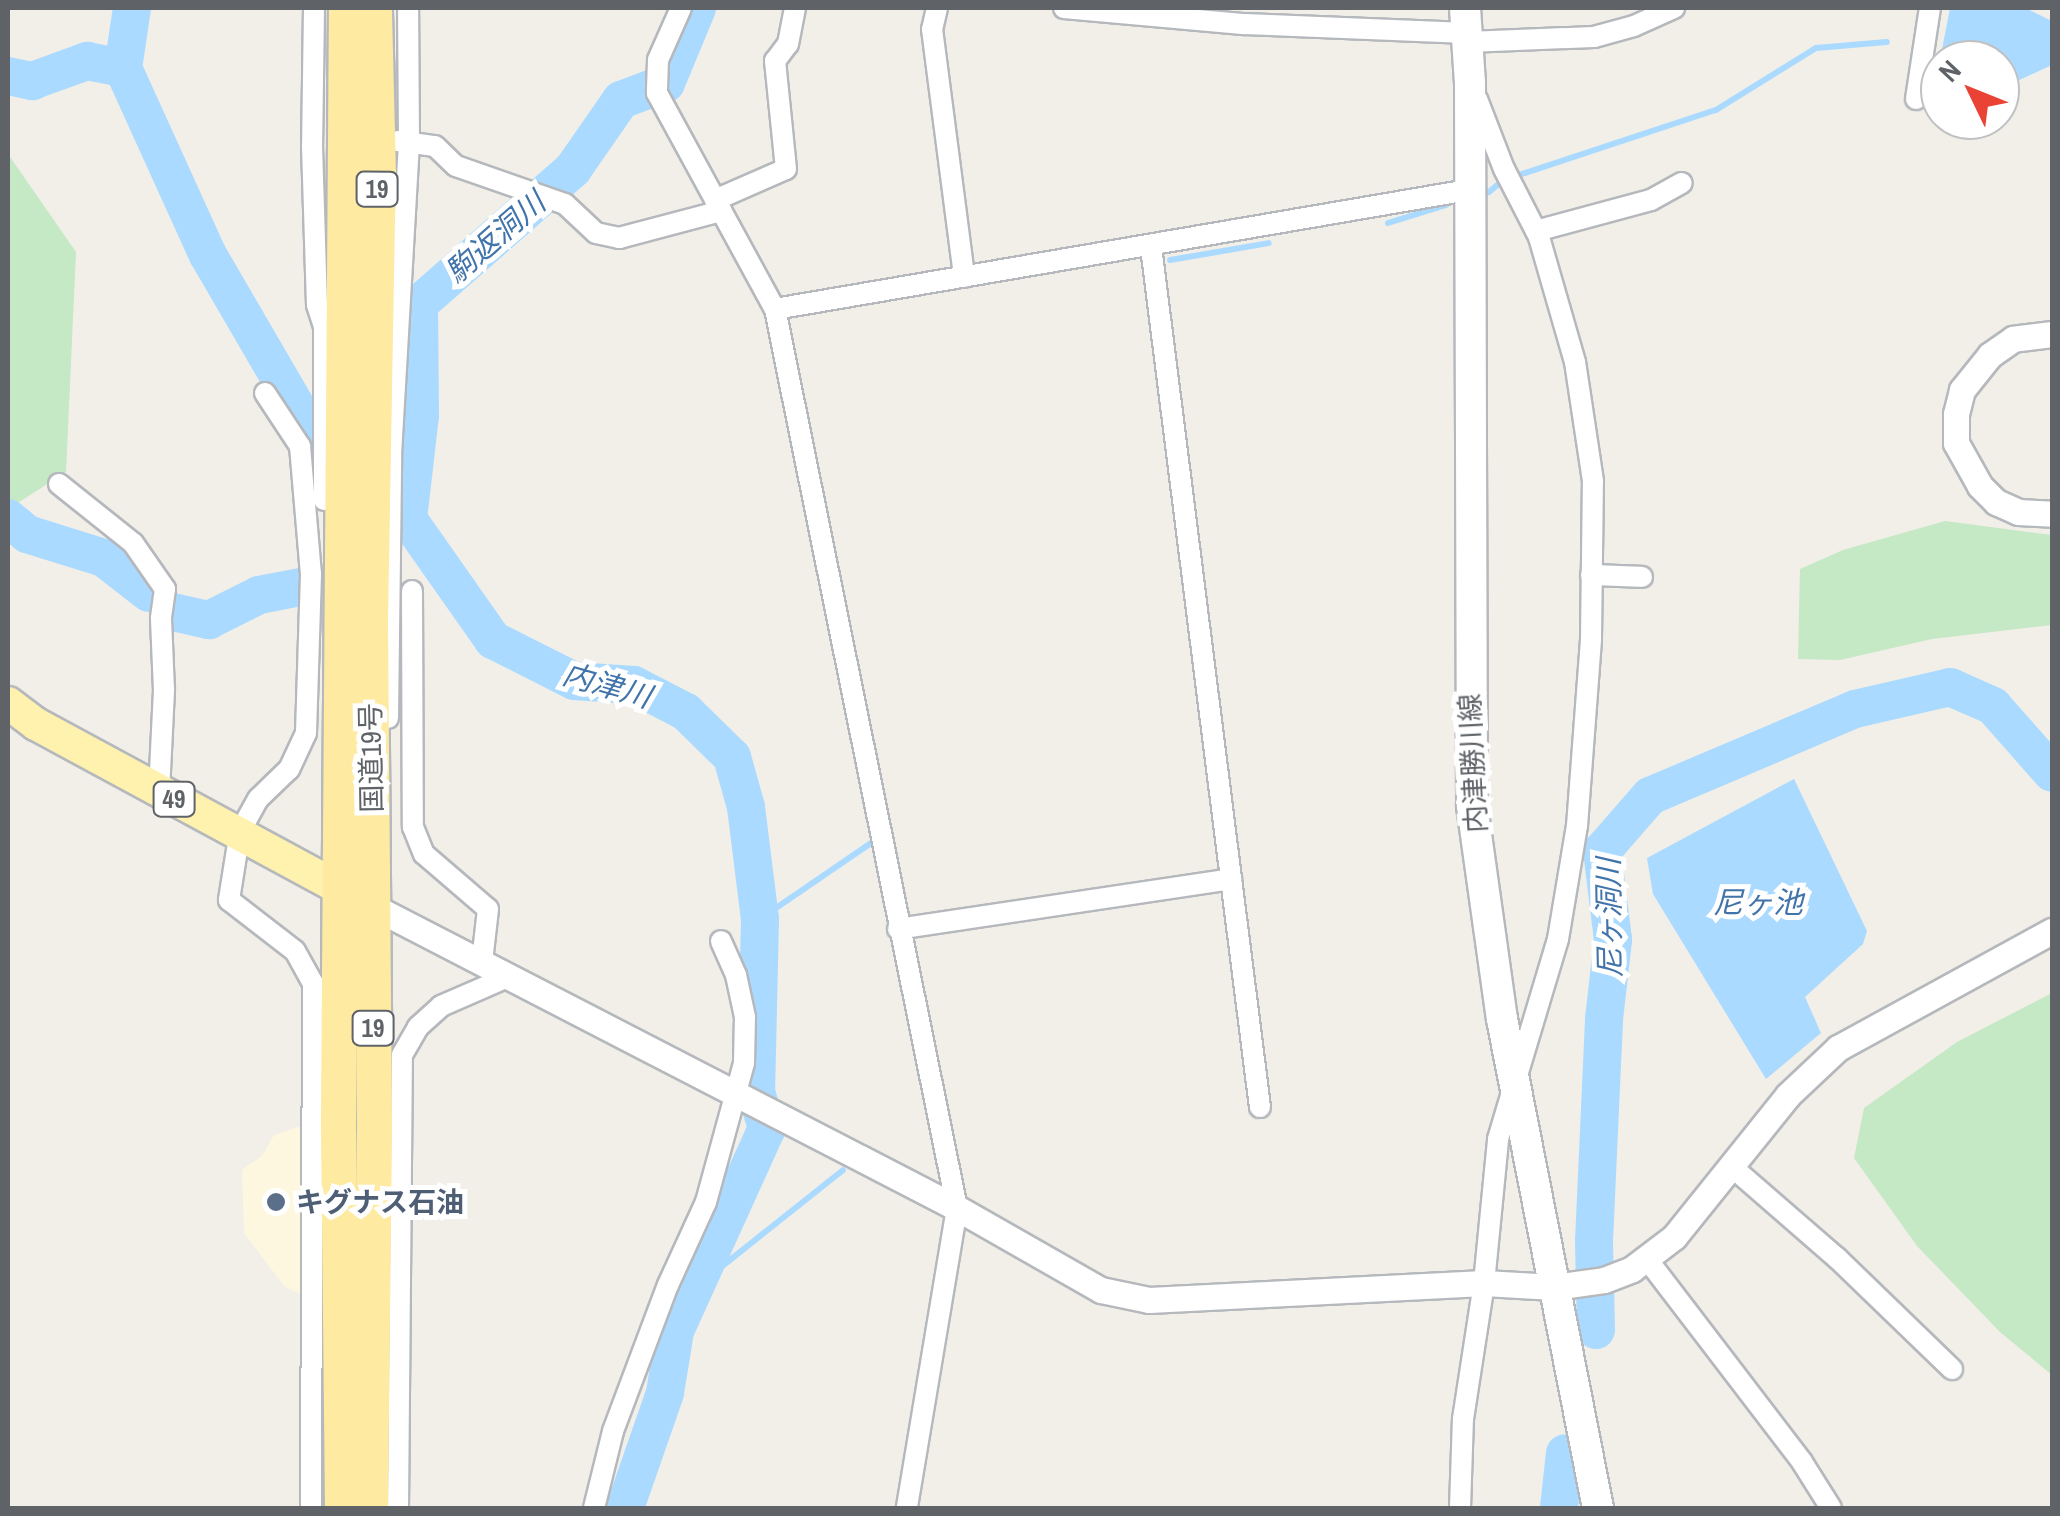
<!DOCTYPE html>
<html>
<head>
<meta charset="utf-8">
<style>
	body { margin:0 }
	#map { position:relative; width:2060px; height:1516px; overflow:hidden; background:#f1efe8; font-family:"Archivo Narrow","Noto Sans JP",sans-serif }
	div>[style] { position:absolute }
	.commercial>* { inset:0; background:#fef7e0 }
	.green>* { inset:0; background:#c5e8c5 }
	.water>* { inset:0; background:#aadaff }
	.stream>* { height:6px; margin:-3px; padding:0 3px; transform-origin:3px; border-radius:3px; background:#aadaff }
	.river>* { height:38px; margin:-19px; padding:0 19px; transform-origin:19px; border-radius:19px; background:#aadaff }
	.roads { filter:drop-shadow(2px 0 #b5b8bc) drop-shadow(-2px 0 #b5b8bc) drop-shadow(0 2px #b5b8bc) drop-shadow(0 -2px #b5b8bc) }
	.minor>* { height:20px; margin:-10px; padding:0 10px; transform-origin:10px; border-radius:10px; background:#fff }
	.tertiary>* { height:25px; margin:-12.5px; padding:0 12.5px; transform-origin:12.5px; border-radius:12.5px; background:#fff }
	.secondary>* { height:30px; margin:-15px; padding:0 15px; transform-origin:15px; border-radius:15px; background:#fff }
	.primary>* { height:32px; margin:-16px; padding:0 16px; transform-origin:16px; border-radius:16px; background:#fff2af }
	.trunk>* { height:35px; margin:-17.5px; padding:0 17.5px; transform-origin:17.5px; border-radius:17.5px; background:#feeaa1 }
	.dots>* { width:28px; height:28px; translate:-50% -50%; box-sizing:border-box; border:5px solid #fff; border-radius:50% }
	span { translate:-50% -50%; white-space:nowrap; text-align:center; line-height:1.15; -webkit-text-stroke:10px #fff; paint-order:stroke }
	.shield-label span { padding:2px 8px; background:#fff; border:2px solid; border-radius:8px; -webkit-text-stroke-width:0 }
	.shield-label { font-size:25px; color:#5f6368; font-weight:700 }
	.street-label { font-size:28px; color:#5f6368 }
	.service-label { font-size:28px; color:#4e5e75; font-weight:700 }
	.left { translate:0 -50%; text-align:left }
	.water-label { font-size:30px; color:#4174aa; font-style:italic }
	.frame { position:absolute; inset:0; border:10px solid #5f6368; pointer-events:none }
	.north { position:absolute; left:1920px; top:40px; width:100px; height:100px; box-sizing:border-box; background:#fff; border:2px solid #bfc1c3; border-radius:50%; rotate:313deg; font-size:28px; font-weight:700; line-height:40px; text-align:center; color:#5f6368 }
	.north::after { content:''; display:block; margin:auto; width:35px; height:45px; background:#ea4335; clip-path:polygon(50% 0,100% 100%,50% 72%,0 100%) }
</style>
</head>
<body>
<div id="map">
	<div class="commercial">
		<i style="clip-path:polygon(307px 1124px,310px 1298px,285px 1287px,244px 1233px,242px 1170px,262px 1156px,274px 1135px)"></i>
	</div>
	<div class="green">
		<i style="clip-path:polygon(8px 154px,76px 252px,66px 472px,16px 504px,8px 502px)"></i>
		<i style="clip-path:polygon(1945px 521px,2052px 535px,2052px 625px,1932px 639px,1840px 660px,1798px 659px,1800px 569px,1843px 550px)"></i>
		<i style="clip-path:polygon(2052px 993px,2052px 1375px,2000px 1332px,1917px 1246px,1854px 1158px,1864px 1108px,1957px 1042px)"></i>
	</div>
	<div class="water">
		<i style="clip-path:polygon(1950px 8px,2025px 8px,2052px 21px,2052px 65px,2000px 89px,2000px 60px,1940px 60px)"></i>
		<i style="clip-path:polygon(1794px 779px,1867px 931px,1863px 944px,1805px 997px,1821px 1033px,1766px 1079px,1653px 894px,1647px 858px)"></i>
	</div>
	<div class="stream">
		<i style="left:1519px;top:175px;width:207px;rotate:-18.3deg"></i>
		<i style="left:1716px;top:110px;width:118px;rotate:-31.8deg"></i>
		<i style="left:1816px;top:48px;width:71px;rotate:-4.8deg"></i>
		<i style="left:1489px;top:192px;width:16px;rotate:-40deg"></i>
		<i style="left:1388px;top:223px;width:61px;rotate:-17.2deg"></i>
		<i style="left:1170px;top:260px;width:100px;rotate:-9.7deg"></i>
		<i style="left:760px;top:919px;width:135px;rotate:-34.4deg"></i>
		<i style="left:691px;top:1291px;width:194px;rotate:-38.5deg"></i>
	</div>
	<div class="river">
		<i style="left:132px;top:8px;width:61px;rotate:98.5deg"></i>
		<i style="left:123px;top:68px;width:205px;rotate:65.6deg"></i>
		<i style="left:208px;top:255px;width:191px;rotate:59.8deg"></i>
		<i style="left:304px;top:420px;width:144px;rotate:43.6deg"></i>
		<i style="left:408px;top:519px;width:148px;rotate:54.9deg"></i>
		<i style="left:493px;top:640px;width:91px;rotate:26.8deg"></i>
		<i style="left:574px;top:681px;width:60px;rotate:3.8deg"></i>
		<i style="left:634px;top:685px;width:59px;rotate:27.4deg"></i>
		<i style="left:686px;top:712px;width:64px;rotate:44.4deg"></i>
		<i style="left:732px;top:757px;width:52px;rotate:74.4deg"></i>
		<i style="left:746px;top:807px;width:113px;rotate:82.9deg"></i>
		<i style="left:760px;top:919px;width:173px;rotate:91.3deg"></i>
		<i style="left:756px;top:1092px;width:38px;rotate:73deg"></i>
		<i style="left:767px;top:1128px;width:223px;rotate:114.4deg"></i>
		<i style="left:675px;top:1331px;width:63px;rotate:99.2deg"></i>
		<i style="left:665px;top:1393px;width:122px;rotate:109.2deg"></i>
		<i style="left:8px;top:76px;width:25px;rotate:12deg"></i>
		<i style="left:32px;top:81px;width:59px;rotate:-20deg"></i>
		<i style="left:87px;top:61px;width:37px;rotate:11deg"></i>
		<i style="left:8px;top:518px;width:25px;rotate:40deg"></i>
		<i style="left:27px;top:534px;width:81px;rotate:17.3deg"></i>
		<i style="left:104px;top:558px;width:57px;rotate:37.9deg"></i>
		<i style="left:408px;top:519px;width:104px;rotate:-83.4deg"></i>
		<i style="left:420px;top:416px;width:112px;rotate:-90.5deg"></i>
		<i style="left:419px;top:304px;width:205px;rotate:-41.2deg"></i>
		<i style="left:573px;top:169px;width:84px;rotate:-55.2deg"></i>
		<i style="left:621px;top:100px;width:48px;rotate:-20.7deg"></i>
		<i style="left:666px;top:83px;width:81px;rotate:-67.5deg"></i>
		<i style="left:173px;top:612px;width:37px;rotate:13deg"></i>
		<i style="left:209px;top:620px;width:56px;rotate:-26.6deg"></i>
		<i style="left:259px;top:595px;width:43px;rotate:-10.8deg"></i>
		<i style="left:1596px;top:1330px;width:89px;rotate:-91.3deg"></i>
		<i style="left:1594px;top:1241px;width:222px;rotate:-87.4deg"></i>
		<i style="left:1604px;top:1019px;width:80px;rotate:-83.5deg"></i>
		<i style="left:1613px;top:940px;width:90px;rotate:-97deg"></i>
		<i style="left:1602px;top:851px;width:73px;rotate:-48.9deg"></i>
		<i style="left:1650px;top:796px;width:223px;rotate:-23deg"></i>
		<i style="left:1855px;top:709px;width:98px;rotate:-13deg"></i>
		<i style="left:1950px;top:687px;width:47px;rotate:23.8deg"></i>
		<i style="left:1993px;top:706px;width:89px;rotate:48.6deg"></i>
		<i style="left:1559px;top:1508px;width:55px;rotate:-83.8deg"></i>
	</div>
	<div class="roads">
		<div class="minor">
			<i style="left:314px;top:8px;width:138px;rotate:90.8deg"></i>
			<i style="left:312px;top:146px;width:159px;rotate:88.2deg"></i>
			<i style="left:317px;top:305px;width:23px;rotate:72deg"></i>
			<i style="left:324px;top:327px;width:173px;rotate:90deg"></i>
			<i style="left:681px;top:8px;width:57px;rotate:113.9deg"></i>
			<i style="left:658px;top:60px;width:33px;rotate:92deg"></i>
			<i style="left:657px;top:93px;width:246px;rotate:61.4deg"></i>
			<i style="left:775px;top:309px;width:917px;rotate:78.56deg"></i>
			<i style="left:957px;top:1208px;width:304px;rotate:99.5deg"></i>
			<i style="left:937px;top:8px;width:22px;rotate:103deg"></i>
			<i style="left:932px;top:29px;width:250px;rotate:82.6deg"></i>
			<i style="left:1064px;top:8px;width:182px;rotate:5.1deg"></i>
			<i style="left:1245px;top:24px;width:222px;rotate:2.3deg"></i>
			<i style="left:1468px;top:42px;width:126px;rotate:-2.3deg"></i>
			<i style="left:1594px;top:37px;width:41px;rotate:-15.4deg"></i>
			<i style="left:1634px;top:26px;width:44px;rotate:-24.2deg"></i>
			<i style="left:1916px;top:99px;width:92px;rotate:-81.3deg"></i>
			<i style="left:398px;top:141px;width:37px;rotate:8deg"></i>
			<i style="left:435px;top:146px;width:29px;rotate:44deg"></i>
			<i style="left:456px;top:166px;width:115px;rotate:19.2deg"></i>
			<i style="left:565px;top:204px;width:42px;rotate:43.1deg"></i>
			<i style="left:596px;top:233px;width:24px;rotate:12deg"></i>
			<i style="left:619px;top:238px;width:106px;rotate:-14.8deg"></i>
			<i style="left:715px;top:200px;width:77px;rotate:-23.6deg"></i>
			<i style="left:786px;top:169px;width:109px;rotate:-95.8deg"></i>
			<i style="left:775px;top:61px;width:21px;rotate:-53deg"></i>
			<i style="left:788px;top:44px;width:37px;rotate:-79deg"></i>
			<i style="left:1536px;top:231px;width:119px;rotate:-15.1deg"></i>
			<i style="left:1651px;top:200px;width:35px;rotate:-29deg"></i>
			<i style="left:1151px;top:247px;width:867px;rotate:82.78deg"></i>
			<i style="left:775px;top:309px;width:703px;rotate:-9.74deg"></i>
			<i style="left:265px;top:393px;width:64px;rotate:56.6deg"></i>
			<i style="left:300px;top:446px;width:128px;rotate:85.1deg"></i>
			<i style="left:311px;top:574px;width:159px;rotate:91.8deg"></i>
			<i style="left:306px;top:733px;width:40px;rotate:115deg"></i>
			<i style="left:289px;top:769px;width:43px;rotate:135.9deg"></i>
			<i style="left:258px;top:799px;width:37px;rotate:119deg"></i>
			<i style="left:240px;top:831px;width:70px;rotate:99.1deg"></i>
			<i style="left:229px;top:900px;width:83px;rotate:37.7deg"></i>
			<i style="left:295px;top:951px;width:37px;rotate:61deg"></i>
			<i style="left:313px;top:983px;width:525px;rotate:90.22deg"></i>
			<i style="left:59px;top:484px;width:95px;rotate:38.6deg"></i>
			<i style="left:133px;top:543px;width:56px;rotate:55.2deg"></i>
			<i style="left:165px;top:589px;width:30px;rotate:98deg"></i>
			<i style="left:161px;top:619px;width:71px;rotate:87.6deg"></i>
			<i style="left:164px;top:690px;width:101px;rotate:92.8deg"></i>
			<i style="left:1591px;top:575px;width:51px;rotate:2.2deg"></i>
			<i style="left:412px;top:591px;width:236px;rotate:89.8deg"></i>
			<i style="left:413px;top:827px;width:29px;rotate:68deg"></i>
			<i style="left:424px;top:854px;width:84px;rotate:40.7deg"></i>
			<i style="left:488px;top:909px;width:53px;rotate:96.5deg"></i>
			<i style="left:388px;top:718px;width:263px;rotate:-89.3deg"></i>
			<i style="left:391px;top:455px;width:315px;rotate:-86.7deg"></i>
			<i style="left:409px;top:141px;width:133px;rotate:-90.4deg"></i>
			<i style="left:898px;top:929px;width:337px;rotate:-8.5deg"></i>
			<i style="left:1731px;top:1166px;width:140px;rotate:41deg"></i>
			<i style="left:1837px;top:1258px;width:160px;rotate:44deg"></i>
			<i style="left:1647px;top:1259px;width:255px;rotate:52.6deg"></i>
			<i style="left:1802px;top:1462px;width:54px;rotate:57.8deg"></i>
			<i style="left:398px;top:1508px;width:453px;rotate:-89.5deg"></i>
			<i style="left:402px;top:1055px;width:32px;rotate:-60deg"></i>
			<i style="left:418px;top:1027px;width:31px;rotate:-42deg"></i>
			<i style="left:441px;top:1006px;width:75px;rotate:-23.5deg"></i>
			<i style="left:594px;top:1508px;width:79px;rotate:-76.1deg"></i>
			<i style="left:613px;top:1431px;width:156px;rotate:-69.4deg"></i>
			<i style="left:668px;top:1285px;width:91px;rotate:-65.4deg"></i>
			<i style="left:706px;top:1202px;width:144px;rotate:-74.7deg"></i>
			<i style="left:744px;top:1063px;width:46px;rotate:-88.8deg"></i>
			<i style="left:745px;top:1017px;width:43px;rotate:-102.1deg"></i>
			<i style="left:736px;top:975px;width:37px;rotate:-114deg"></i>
			<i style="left:1460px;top:1508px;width:89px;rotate:-88.1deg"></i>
			<i style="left:1463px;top:1419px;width:138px;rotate:-81.2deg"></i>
			<i style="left:1484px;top:1283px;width:145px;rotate:-84.4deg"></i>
			<i style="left:1498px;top:1139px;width:209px;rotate:-73.3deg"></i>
			<i style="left:1558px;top:939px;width:115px;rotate:-80.5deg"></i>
			<i style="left:1577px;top:826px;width:188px;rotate:-85.7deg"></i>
			<i style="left:1591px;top:639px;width:158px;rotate:-89.3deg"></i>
			<i style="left:1593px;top:481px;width:120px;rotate:-98.6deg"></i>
			<i style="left:1575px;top:362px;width:130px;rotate:-106.1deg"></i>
			<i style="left:1539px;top:237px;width:76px;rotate:-117.2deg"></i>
			<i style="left:1504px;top:169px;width:75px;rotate:-111.1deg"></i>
		</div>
		<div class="tertiary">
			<i style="left:2052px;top:334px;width:39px;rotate:173deg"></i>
			<i style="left:2013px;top:339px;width:28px;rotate:145deg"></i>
			<i style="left:1990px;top:355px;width:45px;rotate:128.7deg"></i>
			<i style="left:1962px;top:390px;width:25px;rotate:104deg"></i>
			<i style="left:1956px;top:414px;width:29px;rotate:90deg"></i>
			<i style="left:1956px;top:443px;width:49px;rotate:60.8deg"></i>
			<i style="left:1980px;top:486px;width:23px;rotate:45deg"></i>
			<i style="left:1996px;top:502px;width:24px;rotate:24deg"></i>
			<i style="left:2018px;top:512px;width:34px;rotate:3deg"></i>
			<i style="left:372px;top:906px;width:658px;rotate:27.3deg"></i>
			<i style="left:957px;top:1208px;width:166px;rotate:29.7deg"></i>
			<i style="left:1101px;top:1290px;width:49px;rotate:11.8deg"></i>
			<i style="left:1149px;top:1300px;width:335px;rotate:-2.9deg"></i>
			<i style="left:1484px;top:1283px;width:70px;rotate:3.3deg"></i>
			<i style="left:1554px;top:1287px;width:50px;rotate:-8deg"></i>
			<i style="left:1604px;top:1280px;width:30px;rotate:-21deg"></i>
			<i style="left:1632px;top:1269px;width:53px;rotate:-37.3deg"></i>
			<i style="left:1674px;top:1237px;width:182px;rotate:-51.2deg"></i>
			<i style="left:1788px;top:1095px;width:69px;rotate:-43.2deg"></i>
			<i style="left:1838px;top:1048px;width:244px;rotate:-28.7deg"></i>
		</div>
		<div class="secondary">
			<i style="left:1465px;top:8px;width:75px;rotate:86.2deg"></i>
			<i style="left:1470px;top:83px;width:723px;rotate:89.84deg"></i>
			<i style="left:1472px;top:806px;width:215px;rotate:82deg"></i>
			<i style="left:1502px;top:1019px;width:498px;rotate:78.9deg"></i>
		</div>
		<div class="primary">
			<i style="left:8px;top:703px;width:35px;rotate:37deg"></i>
			<i style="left:36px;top:724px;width:368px;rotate:28.4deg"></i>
		</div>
		<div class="trunk">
			<i style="left:342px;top:1508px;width:391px;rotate:-90.6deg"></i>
			<i style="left:338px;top:1117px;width:1109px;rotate:-89.59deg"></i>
			<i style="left:370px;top:1508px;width:380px;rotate:-89.4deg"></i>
			<i style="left:374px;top:1128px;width:509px;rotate:-90.45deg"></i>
			<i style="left:370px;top:619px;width:444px;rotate:-89deg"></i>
			<i style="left:378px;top:175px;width:167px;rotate:-91.4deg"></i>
		</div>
	</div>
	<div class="dots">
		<i style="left:276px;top:1202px;background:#5c6f8a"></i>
	</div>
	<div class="shield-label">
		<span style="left:377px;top:189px">19</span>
		<span style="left:174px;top:799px">49</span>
		<span style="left:373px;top:1028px">19</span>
	</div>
	<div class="street-label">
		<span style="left:371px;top:758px;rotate:-91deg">国道19号</span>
		<span style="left:1473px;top:763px;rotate:-93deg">内津勝川線</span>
	</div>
	<div class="service-label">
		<span class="left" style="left:296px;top:1202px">キグナス石油</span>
	</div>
	<div class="water-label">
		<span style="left:495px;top:237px;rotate:-41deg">駒返洞川</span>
		<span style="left:607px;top:685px;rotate:16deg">内津川</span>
		<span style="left:1758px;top:902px">尼ヶ池</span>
		<span style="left:1609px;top:918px;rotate:-91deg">尼ヶ洞川</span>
	</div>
	<div class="frame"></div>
	<div class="north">N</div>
</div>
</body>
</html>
